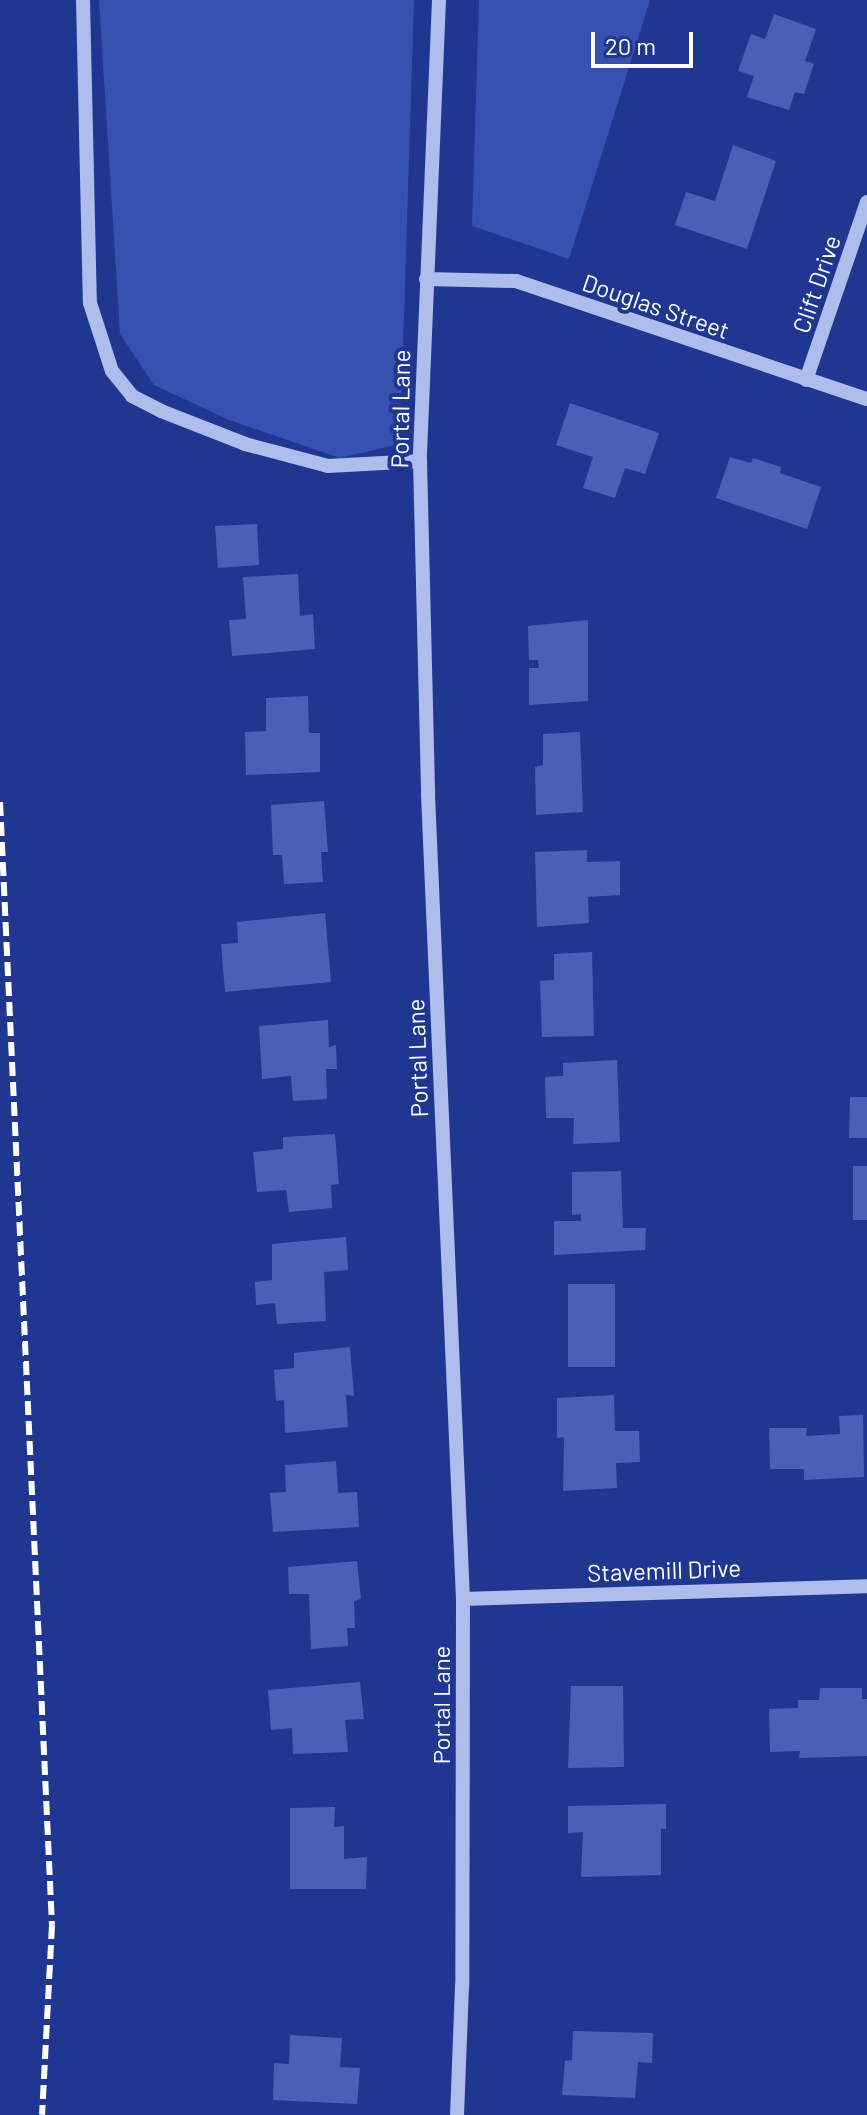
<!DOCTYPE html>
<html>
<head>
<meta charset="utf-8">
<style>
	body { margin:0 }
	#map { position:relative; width:867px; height:2115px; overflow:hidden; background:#1f3791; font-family:Barlow,sans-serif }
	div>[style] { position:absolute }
	.green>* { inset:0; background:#3651af }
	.building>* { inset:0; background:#4760b8 }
	.minor>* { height:14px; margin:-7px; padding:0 7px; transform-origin:7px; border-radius:7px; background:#afbded }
	.rail>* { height:6px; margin-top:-3px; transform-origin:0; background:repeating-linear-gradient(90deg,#fff 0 14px,transparent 0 20px) }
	span { translate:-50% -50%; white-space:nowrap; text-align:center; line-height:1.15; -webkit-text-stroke:8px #1f3791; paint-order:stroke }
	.street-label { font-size:24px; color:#fff }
	.scale { position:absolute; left:591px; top:32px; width:102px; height:36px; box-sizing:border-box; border:4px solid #fff; border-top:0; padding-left:10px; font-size:24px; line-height:28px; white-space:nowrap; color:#fff; -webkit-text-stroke:6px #1f3791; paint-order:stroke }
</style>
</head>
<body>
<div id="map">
	<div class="green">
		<i style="clip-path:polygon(99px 0,414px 0,400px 444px,340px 458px,229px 420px,154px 385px,120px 334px)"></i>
		<i style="clip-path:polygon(479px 0,650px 0,569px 259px,472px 226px)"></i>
	</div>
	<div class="building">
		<i style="clip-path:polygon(774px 14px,816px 29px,805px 61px,814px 64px,804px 94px,795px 92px,789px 110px,747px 97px,754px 76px,738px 71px,751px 34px,765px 39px)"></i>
		<i style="clip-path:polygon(733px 145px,776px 161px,747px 249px,675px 225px,686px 192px,715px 201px)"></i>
		<i style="clip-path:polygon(570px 403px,659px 433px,645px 474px,625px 468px,615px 498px,583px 488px,593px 457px,556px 445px)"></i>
		<i style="clip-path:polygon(730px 457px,751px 463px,753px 458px,781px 467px,780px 473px,821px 487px,807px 529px,716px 498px)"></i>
		<i style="clip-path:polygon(257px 524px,259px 565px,218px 568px,215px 526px)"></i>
		<i style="clip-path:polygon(298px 574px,300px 616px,313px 614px,315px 649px,232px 656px,229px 620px,246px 619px,243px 577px)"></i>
		<i style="clip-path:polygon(588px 620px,588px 701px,529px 705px,529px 668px,539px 668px,538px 660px,529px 660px,528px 626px)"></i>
		<i style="clip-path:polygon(308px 696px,309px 733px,320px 733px,320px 772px,246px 775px,245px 732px,266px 731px,266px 698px)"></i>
		<i style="clip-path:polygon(580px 732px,583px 812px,536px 815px,535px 767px,543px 765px,543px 734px)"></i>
		<i style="clip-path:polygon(324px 801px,328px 852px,321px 852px,323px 882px,284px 884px,282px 855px,273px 855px,271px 805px)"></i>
		<i style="clip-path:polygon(587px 850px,587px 862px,620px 861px,620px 895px,588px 897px,589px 923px,537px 927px,535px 852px)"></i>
		<i style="clip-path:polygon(325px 913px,331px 982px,225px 992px,221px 944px,238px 943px,237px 922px)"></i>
		<i style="clip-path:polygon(592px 952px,594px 1036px,542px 1037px,540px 981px,554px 980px,554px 954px)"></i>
		<i style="clip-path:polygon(328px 1020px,329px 1047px,336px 1045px,337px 1069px,326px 1069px,327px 1099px,293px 1101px,291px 1076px,262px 1079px,259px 1026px)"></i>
		<i style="clip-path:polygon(617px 1060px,620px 1142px,573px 1144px,574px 1118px,546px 1118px,545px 1077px,563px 1076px,563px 1063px)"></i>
		<i style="clip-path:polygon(850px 1097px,867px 1097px,867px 1138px,849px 1138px)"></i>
		<i style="clip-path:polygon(335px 1134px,339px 1184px,331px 1185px,332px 1208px,289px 1212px,286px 1190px,257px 1192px,253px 1152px,283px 1149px,283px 1137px)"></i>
		<i style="clip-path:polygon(853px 1166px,867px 1166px,867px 1220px,853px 1220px)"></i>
		<i style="clip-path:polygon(621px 1171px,623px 1228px,646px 1228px,645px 1250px,554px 1255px,554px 1221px,581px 1221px,581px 1214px,572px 1215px,572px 1172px)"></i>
		<i style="clip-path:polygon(346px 1237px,348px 1270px,324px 1272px,326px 1321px,277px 1324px,275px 1303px,256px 1305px,255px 1282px,272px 1280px,272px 1244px)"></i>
		<i style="clip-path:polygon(568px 1284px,615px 1284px,615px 1367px,568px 1367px)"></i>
		<i style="clip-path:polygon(350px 1347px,354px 1396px,346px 1395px,348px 1427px,285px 1433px,284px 1400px,276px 1401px,274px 1370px,294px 1368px,294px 1353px)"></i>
		<i style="clip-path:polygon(614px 1395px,615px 1431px,639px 1431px,640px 1462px,616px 1463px,617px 1488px,563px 1491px,564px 1437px,557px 1438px,557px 1398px)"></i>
		<i style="clip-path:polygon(863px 1415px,864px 1477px,804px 1480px,804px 1469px,770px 1469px,769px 1428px,807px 1428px,806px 1436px,840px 1434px,839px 1416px)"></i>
		<i style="clip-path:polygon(336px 1461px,338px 1493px,357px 1492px,359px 1527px,273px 1532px,270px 1493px,286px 1492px,285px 1465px)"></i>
		<i style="clip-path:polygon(357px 1561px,361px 1599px,354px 1601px,355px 1628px,347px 1628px,348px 1646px,311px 1649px,309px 1594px,289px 1594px,288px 1567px)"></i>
		<i style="clip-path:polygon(360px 1682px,364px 1719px,345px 1720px,348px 1752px,293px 1754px,292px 1728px,271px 1730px,268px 1690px)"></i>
		<i style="clip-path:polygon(571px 1686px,623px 1686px,624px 1767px,568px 1768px)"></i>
		<i style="clip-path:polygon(820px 1688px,862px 1688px,862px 1699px,867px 1699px,867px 1756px,799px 1758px,800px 1751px,770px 1752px,769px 1709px,798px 1708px,798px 1700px,819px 1700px)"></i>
		<i style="clip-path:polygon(666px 1804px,666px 1829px,661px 1829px,661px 1875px,581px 1877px,583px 1832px,568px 1833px,568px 1806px)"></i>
		<i style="clip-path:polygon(335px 1807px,334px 1827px,344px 1826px,344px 1859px,367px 1857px,366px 1889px,290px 1889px,290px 1808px)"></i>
		<i style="clip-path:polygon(573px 2031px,653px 2033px,652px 2063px,638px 2062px,635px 2098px,562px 2095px,565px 2061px,572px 2060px)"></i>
		<i style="clip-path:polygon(290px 2035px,342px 2038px,340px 2067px,360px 2068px,357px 2104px,273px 2100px,274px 2063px,289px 2064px)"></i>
	</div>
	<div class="minor">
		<i style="left:83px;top:0;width:303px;rotate:88.7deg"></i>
		<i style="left:90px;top:303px;width:71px;rotate:72.1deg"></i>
		<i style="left:112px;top:371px;width:32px;rotate:51deg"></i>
		<i style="left:132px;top:396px;width:33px;rotate:27deg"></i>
		<i style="left:161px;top:411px;width:90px;rotate:21.4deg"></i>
		<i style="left:245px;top:444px;width:86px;rotate:14.8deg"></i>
		<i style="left:328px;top:466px;width:92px;rotate:-3.1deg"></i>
		<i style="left:439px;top:0;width:461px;rotate:92.4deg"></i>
		<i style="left:420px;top:461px;width:334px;rotate:88.6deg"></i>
		<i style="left:428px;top:795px;width:805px;rotate:87.51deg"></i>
		<i style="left:463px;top:1599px;width:387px;rotate:90.1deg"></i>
		<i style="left:462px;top:1986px;width:129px;rotate:92.2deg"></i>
		<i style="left:426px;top:279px;width:90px;rotate:1.3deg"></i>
		<i style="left:516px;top:281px;width:370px;rotate:18.6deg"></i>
		<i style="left:806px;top:380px;width:188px;rotate:-71.1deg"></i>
		<i style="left:463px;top:1599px;width:404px;rotate:-1.8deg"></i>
	</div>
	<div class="rail">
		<i style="left:0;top:802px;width:1124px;rotate:87.35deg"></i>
		<i style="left:52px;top:1925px;width:190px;rotate:93deg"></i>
	</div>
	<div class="street-label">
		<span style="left:816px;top:284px;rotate:-71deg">Clift Drive</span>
		<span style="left:656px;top:306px;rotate:19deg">Douglas Street</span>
		<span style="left:400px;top:409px;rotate:-89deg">Portal Lane</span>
		<span style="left:417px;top:1058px;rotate:-92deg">Portal Lane</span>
		<span style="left:664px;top:1570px;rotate:-2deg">Stavemill Drive</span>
		<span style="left:441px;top:1705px;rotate:-90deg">Portal Lane</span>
	</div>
	<div class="scale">20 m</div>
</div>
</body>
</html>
